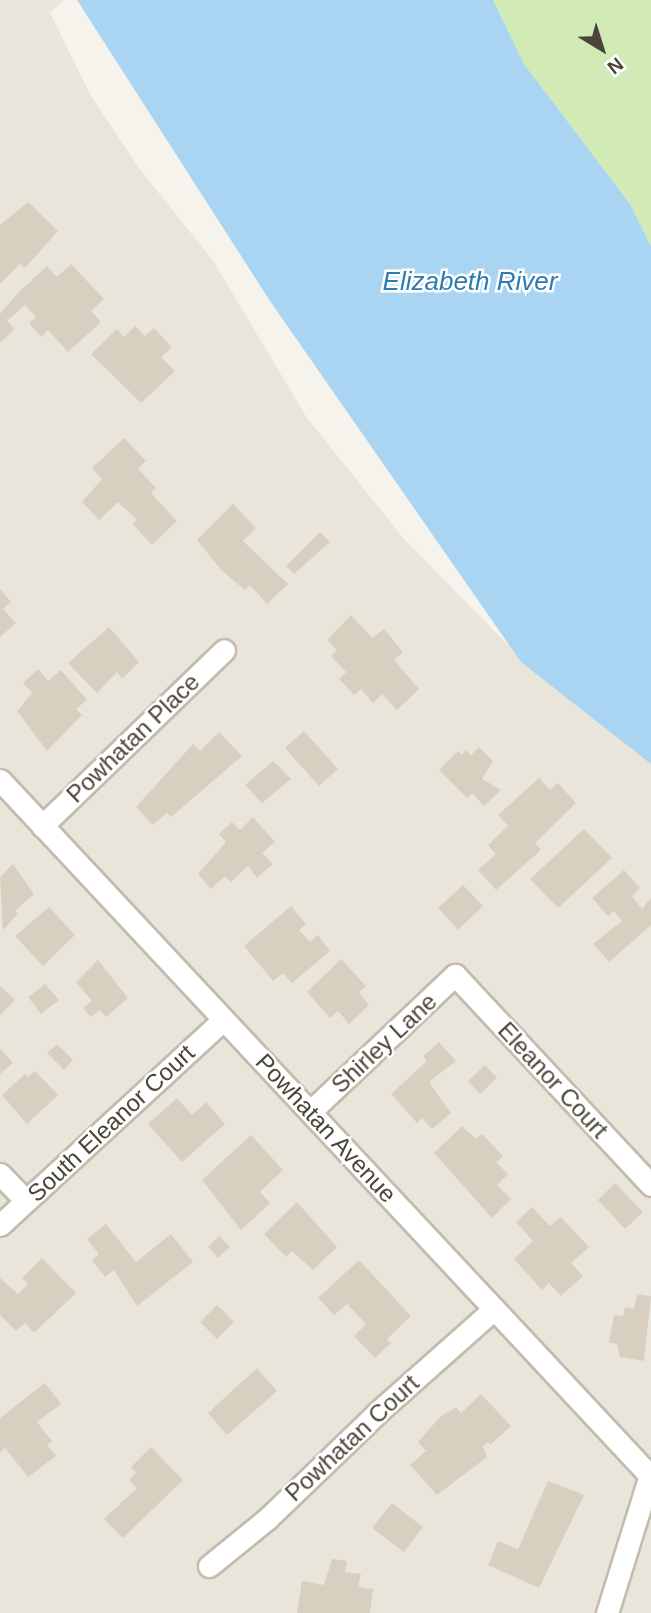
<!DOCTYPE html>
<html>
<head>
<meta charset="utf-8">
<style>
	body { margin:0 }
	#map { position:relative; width:651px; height:1613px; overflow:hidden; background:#f6f3ec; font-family:Helvetica,sans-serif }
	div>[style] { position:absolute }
	.residential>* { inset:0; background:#eae5da }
	.green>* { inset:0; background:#d2eab5 }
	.water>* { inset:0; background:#a9d4f2 }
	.building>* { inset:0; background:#d8cfc1 }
	.roads { filter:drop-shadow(2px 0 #c2bbae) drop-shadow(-2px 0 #c2bbae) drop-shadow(0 2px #c2bbae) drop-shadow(0 -2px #c2bbae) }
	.street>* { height:21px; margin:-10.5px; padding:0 10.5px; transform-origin:10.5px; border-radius:10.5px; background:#fff }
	span { translate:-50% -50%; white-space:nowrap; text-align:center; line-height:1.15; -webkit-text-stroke:5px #fff; paint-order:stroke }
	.street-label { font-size:24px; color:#4b4439 }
	.water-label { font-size:26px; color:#2e7ab2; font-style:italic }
	.north { position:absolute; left:567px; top:14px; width:70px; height:70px; -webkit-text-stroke:5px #fff; paint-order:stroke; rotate:142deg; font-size:19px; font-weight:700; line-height:28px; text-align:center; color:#4b4439 }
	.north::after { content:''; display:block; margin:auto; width:24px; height:32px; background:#4b4439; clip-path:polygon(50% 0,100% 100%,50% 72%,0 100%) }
</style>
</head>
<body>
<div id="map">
	<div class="residential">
		<i style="clip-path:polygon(0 0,64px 0,50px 13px,91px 96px,141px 171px,213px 261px,307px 418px,405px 540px,506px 643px,651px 738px,651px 1613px,0 1613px)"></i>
	</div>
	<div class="green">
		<i style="clip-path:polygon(493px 0,651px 0,651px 246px,630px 204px,524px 64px)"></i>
	</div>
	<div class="water">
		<i style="clip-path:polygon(77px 0,493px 0,524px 64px,630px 204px,651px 246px,651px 764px,521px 662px,270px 301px)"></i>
	</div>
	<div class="building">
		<i style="clip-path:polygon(28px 202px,58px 231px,25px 268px,20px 264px,0 284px,0 225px)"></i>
		<i style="clip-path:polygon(71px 264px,104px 299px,91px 311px,101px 322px,68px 352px,48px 330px,41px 337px,29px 323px,36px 317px,25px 305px,7px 321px,15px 329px,0 343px,0 314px,19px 292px,47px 266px,57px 277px)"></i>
		<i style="clip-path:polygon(135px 326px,145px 336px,154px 328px,172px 347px,161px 357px,175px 371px,141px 403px,91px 354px,117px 329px,124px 337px)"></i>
		<i style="clip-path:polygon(124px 438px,146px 461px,138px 469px,156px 488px,151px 493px,177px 521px,152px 545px,132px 523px,137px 520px,118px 502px,99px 520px,82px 502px,102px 479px,92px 468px)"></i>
		<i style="clip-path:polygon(233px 504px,256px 528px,243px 541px,288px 584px,267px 604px,250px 585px,245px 590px,222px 571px,197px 540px)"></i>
		<i style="clip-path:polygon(320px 532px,330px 542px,294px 574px,286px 566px)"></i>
		<i style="clip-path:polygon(0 589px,11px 602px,3px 609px,16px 623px,0 637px)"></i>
		<i style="clip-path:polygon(351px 615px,372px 638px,384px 629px,403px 652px,394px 660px,419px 689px,397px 710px,382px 694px,373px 703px,361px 689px,354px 695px,339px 679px,346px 672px,331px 656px,337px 650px,327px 640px)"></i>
		<i style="clip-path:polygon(109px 627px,139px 662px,122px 679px,117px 672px,97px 693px,68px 663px)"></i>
		<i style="clip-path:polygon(38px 669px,48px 681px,61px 670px,87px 700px,76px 709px,82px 715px,47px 751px,17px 711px,32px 693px,23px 683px)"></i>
		<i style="clip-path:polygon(304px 731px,338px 769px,319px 786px,285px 748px)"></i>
		<i style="clip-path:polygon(219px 732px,242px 756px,171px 817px,167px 813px,153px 825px,136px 807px,193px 744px,200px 751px)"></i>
		<i style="clip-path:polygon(479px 747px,493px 761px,482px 779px,501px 790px,484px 806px,472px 793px,467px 798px,439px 770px,458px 751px,462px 755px,466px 750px,471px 755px)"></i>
		<i style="clip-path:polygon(273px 761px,291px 779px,262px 803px,245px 785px)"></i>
		<i style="clip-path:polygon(539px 778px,550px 790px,558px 783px,576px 803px,535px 843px,541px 850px,496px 890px,478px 870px,496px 854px,488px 845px,508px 826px,498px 815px)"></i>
		<i style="clip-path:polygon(253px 817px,275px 842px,262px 853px,273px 864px,257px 878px,248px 866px,231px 882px,225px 876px,211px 889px,198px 874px,226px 842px,219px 834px,232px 822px,240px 830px)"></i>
		<i style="clip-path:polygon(584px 829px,612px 858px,558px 908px,530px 879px)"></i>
		<i style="clip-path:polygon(13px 864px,34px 894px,15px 911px,18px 914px,3px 930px,0 877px)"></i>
		<i style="clip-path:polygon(624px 870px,640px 888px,632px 896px,642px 909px,651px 898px,651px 925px,609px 962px,593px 944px,622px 921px,614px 911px,608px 916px,592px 898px)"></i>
		<i style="clip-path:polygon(463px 885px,483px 906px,458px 930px,438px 908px)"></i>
		<i style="clip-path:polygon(291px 906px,306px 924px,299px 930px,310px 942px,318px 935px,330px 951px,292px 983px,283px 973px,273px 981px,244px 946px)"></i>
		<i style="clip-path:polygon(49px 907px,75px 935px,43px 966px,15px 936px)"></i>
		<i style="clip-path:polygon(341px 959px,366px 986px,359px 992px,369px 1005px,349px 1024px,338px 1011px,330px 1018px,307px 992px)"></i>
		<i style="clip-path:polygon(98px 960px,128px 998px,106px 1017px,100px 1010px,91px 1017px,83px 1008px,92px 1001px,76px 982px)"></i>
		<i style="clip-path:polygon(45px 984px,59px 1000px,41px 1014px,28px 997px)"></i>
		<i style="clip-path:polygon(0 986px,15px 1000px,0 1015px)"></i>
		<i style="clip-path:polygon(439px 1042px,456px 1061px,429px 1082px,451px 1113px,432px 1129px,422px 1118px,417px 1123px,391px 1094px,427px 1061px,423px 1056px)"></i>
		<i style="clip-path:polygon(57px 1044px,73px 1060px,64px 1070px,47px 1053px)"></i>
		<i style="clip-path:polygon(0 1048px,13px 1063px,0 1074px)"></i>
		<i style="clip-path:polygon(485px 1065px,497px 1078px,480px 1094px,468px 1081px)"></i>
		<i style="clip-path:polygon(35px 1071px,58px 1095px,27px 1124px,2px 1095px,25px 1074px,28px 1077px)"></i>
		<i style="clip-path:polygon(177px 1098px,192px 1115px,206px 1102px,225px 1124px,182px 1162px,148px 1124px)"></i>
		<i style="clip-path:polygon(462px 1126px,476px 1139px,482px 1134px,503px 1156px,496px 1162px,508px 1174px,497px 1185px,511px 1199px,492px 1218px,434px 1153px)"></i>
		<i style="clip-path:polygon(251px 1135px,283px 1170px,260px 1192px,270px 1203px,241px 1230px,202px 1180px)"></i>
		<i style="clip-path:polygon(615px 1183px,643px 1212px,625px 1229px,598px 1200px)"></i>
		<i style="clip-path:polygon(297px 1202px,337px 1247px,313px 1270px,292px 1251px,286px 1257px,264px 1234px)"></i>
		<i style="clip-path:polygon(532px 1207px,550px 1226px,561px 1217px,589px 1247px,571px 1263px,583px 1276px,561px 1296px,549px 1283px,542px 1290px,514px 1259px,533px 1241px,516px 1222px)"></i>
		<i style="clip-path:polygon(106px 1224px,136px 1262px,171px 1234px,193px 1262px,137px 1306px,114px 1270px,105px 1277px,92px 1260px,99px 1254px,87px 1239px)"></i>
		<i style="clip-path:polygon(219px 1236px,230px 1247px,218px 1258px,208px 1247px)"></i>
		<i style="clip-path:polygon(42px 1258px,76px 1293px,34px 1333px,25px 1323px,16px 1331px,0 1315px,0 1278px,18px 1294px,28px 1284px,22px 1278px)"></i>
		<i style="clip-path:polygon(359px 1260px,411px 1316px,387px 1339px,391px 1343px,375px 1358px,354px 1336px,366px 1324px,347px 1304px,334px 1315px,318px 1298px)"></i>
		<i style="clip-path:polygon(637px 1294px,651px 1296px,644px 1361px,620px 1357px,617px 1344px,609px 1342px,614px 1315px,623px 1316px,625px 1307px,634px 1309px)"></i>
		<i style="clip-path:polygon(217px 1305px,234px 1322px,217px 1339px,200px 1322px)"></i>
		<i style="clip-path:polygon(257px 1368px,277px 1391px,227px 1435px,208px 1413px)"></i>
		<i style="clip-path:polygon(45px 1383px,61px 1404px,37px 1422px,52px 1441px,47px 1445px,56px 1456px,28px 1477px,5px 1448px,0 1452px,0 1418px)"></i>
		<i style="clip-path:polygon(481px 1394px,511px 1426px,490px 1445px,488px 1442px,483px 1446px,487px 1457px,437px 1495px,410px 1465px,426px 1451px,418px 1442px,440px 1417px,456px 1407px,461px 1413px)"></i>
		<i style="clip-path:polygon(151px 1447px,183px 1480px,123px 1538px,104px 1519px,137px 1488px,129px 1480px,136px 1473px,131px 1467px)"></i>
		<i style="clip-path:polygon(548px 1481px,584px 1495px,539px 1588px,488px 1565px,498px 1541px,518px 1549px)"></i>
		<i style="clip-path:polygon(392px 1503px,423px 1527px,404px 1552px,372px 1528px)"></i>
		<i style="clip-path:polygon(332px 1559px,347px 1561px,345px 1572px,361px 1574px,358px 1587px,373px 1589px,370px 1613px,297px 1613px,302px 1581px,324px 1585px)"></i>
	</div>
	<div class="roads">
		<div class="street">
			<i style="left:0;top:780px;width:954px;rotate:46.95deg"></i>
			<i style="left:42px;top:826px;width:253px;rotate:-44deg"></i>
			<i style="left:312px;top:1110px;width:197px;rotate:-43.4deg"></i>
			<i style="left:455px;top:975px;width:287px;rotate:47deg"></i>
			<i style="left:0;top:1174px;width:37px;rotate:46deg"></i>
			<i style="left:0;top:1225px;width:301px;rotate:-42.6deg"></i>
			<i style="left:209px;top:1566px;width:75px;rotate:-39deg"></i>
			<i style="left:267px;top:1519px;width:154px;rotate:-43.9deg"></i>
			<i style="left:378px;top:1412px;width:155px;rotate:-41.6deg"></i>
			<i style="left:607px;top:1613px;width:148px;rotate:-72.7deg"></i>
		</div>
	</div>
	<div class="street-label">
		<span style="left:133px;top:738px;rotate:-44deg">Powhatan Place</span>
		<span style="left:384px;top:1043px;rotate:-43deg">Shirley Lane</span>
		<span style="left:553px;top:1080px;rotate:47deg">Eleanor Court</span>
		<span style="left:111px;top:1123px;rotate:-43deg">South Eleanor Court</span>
		<span style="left:326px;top:1128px;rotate:47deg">Powhatan Avenue</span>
		<span style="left:352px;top:1438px;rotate:-43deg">Powhatan Court</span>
	</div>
	<div class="water-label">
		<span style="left:470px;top:282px">Elizabeth River</span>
	</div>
	<div class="north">N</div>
</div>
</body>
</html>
